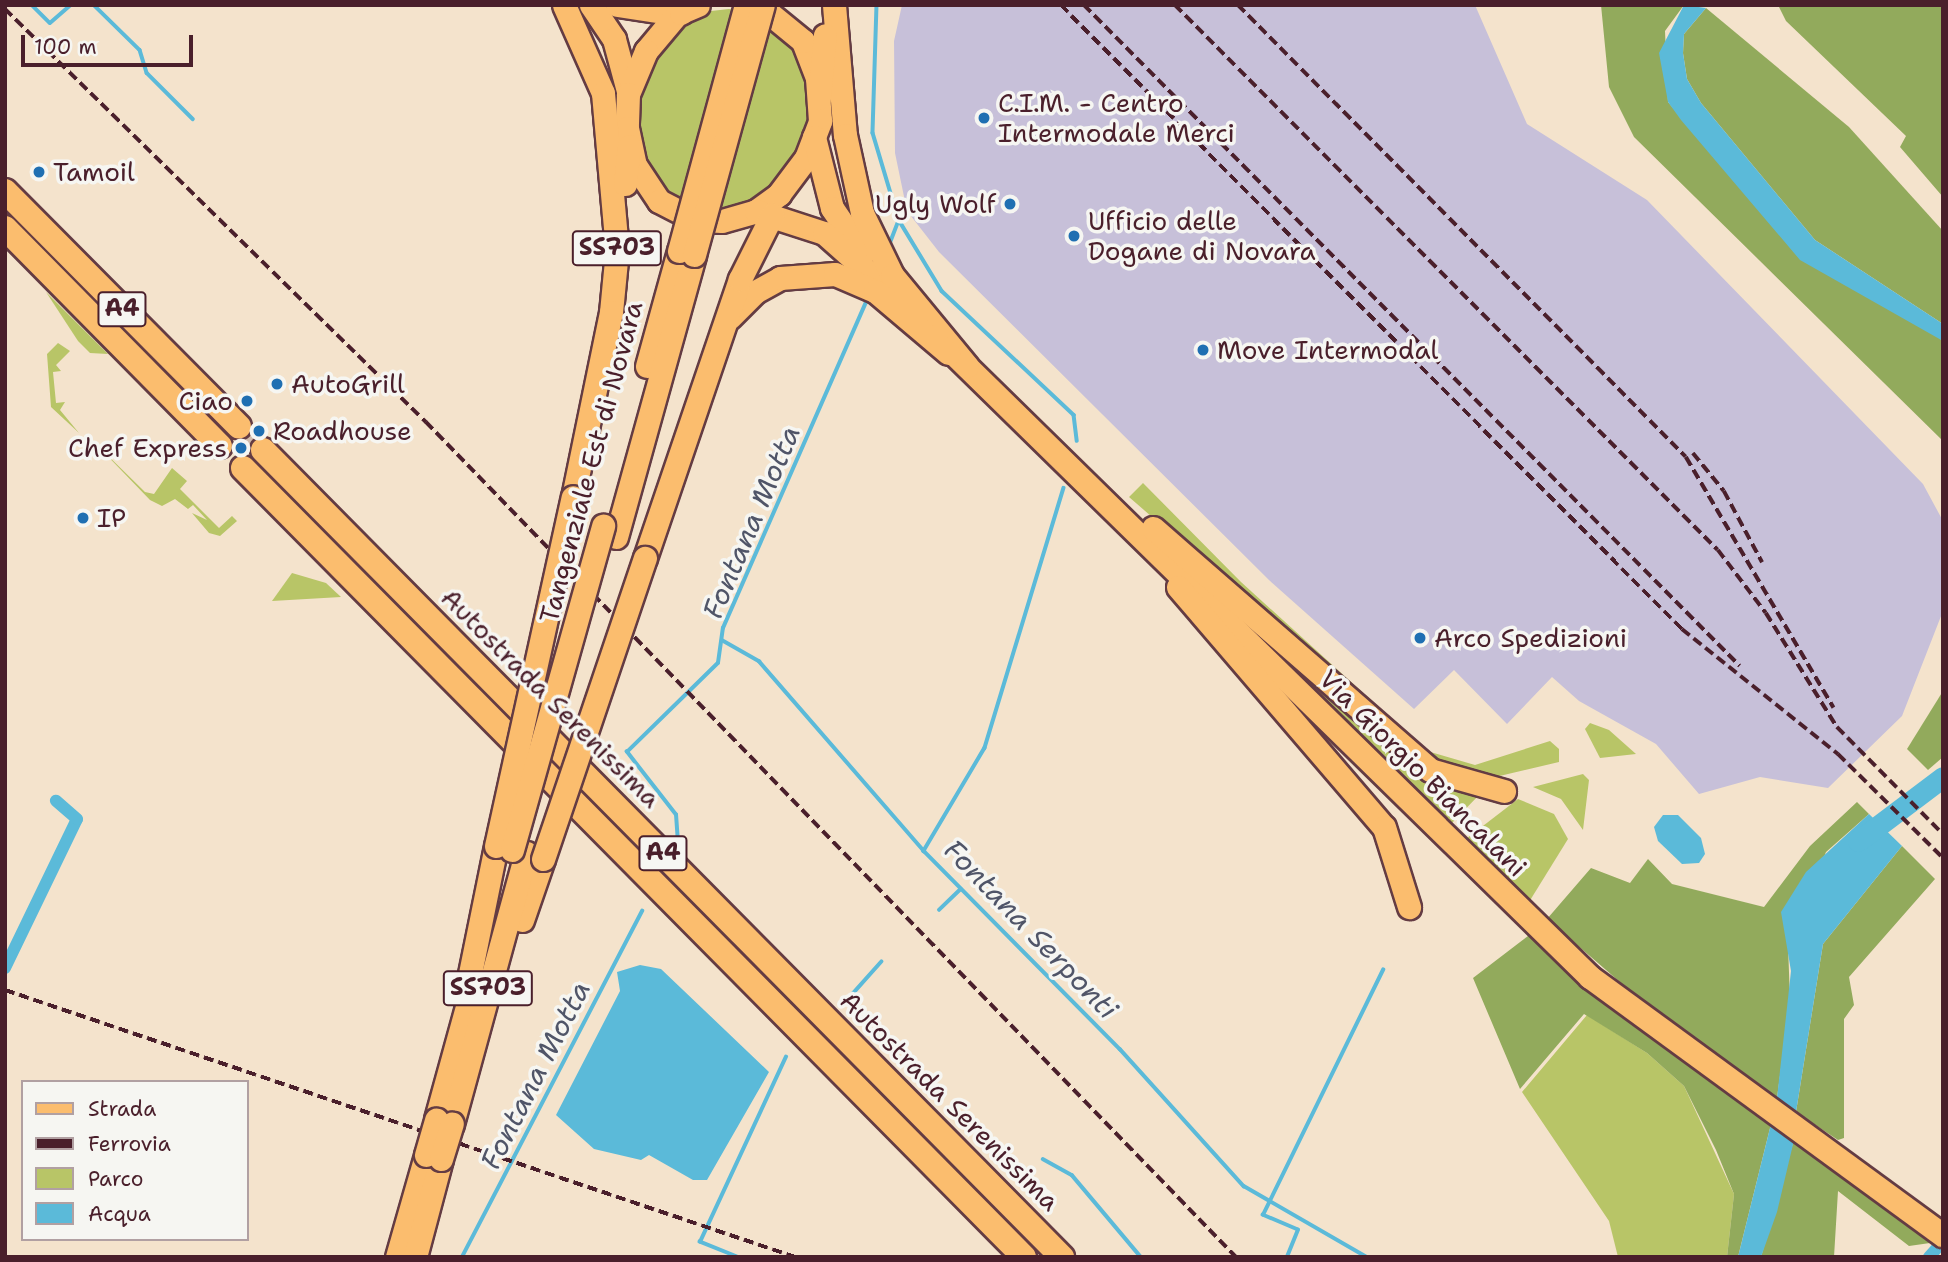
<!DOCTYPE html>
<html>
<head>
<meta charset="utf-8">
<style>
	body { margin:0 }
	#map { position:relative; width:1948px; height:1262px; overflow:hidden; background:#f4e3cc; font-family:"Shantell Sans",sans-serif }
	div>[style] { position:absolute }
	.industrial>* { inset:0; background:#c7c0d9 }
	.green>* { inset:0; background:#b8c567 }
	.forest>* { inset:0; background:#92aa5c }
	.water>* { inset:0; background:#5bbad9 }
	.stream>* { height:3.5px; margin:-1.75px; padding:0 1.75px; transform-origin:1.75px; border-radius:1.75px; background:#5bbad9 }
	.canal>* { height:12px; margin:-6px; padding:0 6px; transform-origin:6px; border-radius:6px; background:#5bbad9 }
	.river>* { height:21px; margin:-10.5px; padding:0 10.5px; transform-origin:10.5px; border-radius:10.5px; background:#5bbad9 }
	.motorway-tunnel>* { height:24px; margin-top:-12px; transform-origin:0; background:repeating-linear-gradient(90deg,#d2bcac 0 24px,transparent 0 36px) }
	.roads { filter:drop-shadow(2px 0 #643c43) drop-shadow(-2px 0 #643c43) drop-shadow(0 2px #643c43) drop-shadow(0 -2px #643c43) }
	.primary>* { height:23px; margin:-11.5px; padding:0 11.5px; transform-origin:11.5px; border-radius:11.5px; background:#fbbd6e }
	.trunk>* { height:23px; margin:-11.5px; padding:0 11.5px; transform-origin:11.5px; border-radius:11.5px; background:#fbbd6e }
	.motorway>* { height:24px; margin:-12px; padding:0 12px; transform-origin:12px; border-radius:12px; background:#fbbd6e }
	.rail>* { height:3.5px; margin-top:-1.75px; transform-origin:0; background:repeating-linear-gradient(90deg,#4a1f2b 0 10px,transparent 0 15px) }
	.bridges { filter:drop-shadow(2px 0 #643c43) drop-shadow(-2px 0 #643c43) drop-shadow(0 2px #643c43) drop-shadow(0 -2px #643c43) }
	.trunk-bridge>* { height:23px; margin:-11.5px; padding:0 11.5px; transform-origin:11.5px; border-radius:11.5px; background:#fbbd6e }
	.dots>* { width:19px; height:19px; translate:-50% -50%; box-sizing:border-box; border:4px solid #f6f6f2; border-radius:50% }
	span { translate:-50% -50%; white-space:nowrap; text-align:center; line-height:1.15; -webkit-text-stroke:7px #f6f6f2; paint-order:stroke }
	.shield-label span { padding:2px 5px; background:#f6f6f2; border:2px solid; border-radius:5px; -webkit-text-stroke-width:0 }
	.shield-label { font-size:24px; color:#4a1f2b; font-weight:700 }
	.poi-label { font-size:26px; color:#4a1f2b }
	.left { translate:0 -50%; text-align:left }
	.right { translate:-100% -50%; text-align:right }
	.street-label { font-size:26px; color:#4a1f2b }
	.water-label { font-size:28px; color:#505568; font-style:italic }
	.frame { position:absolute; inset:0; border:7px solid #4a1f2b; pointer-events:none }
	.legend { position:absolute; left:21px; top:1080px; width:228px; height:161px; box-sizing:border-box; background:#f6f6f2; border:2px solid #b1a0a2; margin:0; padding:9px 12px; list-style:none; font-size:21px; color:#4a1f2b }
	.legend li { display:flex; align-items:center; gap:14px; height:35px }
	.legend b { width:35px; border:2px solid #b1a0a2 }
	.scale { position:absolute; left:21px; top:35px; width:172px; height:32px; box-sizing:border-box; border:4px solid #4a1f2b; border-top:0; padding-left:9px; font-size:21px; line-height:24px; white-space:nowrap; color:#4a1f2b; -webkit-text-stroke:5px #f6f6f2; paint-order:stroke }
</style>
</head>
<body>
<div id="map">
	<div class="industrial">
		<i style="clip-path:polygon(902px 5px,1475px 5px,1527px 124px,1647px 200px,1923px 484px,1943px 521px,1943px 611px,1902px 716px,1828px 788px,1760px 777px,1699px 794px,1656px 744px,1579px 701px,1552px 677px,1507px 724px,1454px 670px,1414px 709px,1269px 580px,939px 252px,907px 211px,895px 153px,894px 41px)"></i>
	</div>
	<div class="green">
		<i style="clip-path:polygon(729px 9px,752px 14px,791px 40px,804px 65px,808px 119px,801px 146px,771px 189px,721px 213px,669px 197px,641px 158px,635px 128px,636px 95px,648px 66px,675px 30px,711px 11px)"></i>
		<i style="clip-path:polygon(46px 292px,108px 354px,90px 353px,78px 341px)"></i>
		<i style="clip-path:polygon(58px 343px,70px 351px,56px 365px,61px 371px,53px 372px,56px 403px,65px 402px,60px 410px,79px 433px,51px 407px,47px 354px)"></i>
		<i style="clip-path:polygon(93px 441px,145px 492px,154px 494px,172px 468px,187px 481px,180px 489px,219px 528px,232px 516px,237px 521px,220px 536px,209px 533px,192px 513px,207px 520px,193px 505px,188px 509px,175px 499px,162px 506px,150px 500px)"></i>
		<i style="clip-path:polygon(1143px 483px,1241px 582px,1427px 751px,1475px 765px,1550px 741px,1559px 749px,1559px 762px,1491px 778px,1440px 767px,1129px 497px)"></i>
		<i style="clip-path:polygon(292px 573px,326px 583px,341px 597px,272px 601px)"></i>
		<i style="clip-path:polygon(1226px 600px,1417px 773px,1443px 790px,1479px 795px,1451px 824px)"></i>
		<i style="clip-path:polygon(1590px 723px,1609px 730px,1636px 754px,1600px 758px,1585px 729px)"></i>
		<i style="clip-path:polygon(1583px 774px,1589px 780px,1583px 830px,1561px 799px,1533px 787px)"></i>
		<i style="clip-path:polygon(1518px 799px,1554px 814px,1568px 839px,1529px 902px,1466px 839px)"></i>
		<i style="clip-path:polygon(1587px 1015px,1647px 1053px,1684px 1086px,1734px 1194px,1727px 1257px,1618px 1257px,1609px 1221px,1522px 1092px)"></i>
	</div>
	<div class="forest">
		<i style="clip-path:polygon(1601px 5px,1684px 5px,1665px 31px,1668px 102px,1732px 178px,1943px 341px,1943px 441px,1634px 137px,1609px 87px)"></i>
		<i style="clip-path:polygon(1778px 5px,1943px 5px,1943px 197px,1900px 147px,1906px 136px,1786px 21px)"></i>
		<i style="clip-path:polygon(1706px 8px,1849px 127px,1943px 231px,1943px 324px,1815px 240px,1701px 103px,1687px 79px,1683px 53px,1684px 34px)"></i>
		<i style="clip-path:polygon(1943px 691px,1943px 757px,1928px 770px,1907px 749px)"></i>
		<i style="clip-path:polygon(1857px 802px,1869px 814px,1826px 852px,1788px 945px,1790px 1000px,1777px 1098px,1679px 1033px,1547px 919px,1591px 868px,1630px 883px,1648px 859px,1672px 884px,1764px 907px,1810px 846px)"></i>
		<i style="clip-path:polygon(1902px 846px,1935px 879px,1849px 977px,1854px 1005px,1844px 1019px,1844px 1138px,1838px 1140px,1796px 1112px,1823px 944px)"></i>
		<i style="clip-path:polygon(1532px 933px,1637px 1026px,1772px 1120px,1738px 1257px,1727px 1257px,1734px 1194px,1716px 1150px,1684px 1086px,1647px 1053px,1584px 1014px,1520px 1089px,1473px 978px)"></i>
		<i style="clip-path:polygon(1795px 1136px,1857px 1183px,1930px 1243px,1909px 1246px,1838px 1191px,1834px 1257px,1761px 1257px)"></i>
	</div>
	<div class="water">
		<i style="clip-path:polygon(1684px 5px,1706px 8px,1684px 34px,1683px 53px,1687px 79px,1701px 103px,1815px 240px,1943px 324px,1943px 341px,1800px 260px,1681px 120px,1668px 102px,1659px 53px)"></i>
		<i style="clip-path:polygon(1869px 814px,1902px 846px,1823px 944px,1796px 1112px,1777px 1098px,1791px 971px,1781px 912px,1806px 872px)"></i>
		<i style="clip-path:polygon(1663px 815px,1678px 815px,1701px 838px,1705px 854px,1699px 863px,1682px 864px,1658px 841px,1654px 827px)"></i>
		<i style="clip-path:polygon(640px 965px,661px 969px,769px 1072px,707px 1180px,693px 1180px,649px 1155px,641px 1160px,594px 1149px,556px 1115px,620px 991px,617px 972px)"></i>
		<i style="clip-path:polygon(1772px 1120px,1795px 1136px,1777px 1212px,1761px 1257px,1738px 1257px)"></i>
	</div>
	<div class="stream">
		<i style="left:32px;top:5px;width:25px;rotate:45deg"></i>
		<i style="left:50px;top:23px;width:28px;rotate:-41deg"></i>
		<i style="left:44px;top:5px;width:4px"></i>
		<i style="left:94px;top:5px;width:64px;rotate:44.4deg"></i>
		<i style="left:140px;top:50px;width:24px;rotate:73deg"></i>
		<i style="left:147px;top:73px;width:65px;rotate:45deg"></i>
		<i style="left:877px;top:5px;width:128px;rotate:91.8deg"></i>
		<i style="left:873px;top:133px;width:91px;rotate:73.4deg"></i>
		<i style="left:899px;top:220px;width:83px;rotate:58.8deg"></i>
		<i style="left:942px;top:291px;width:181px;rotate:43.2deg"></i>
		<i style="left:1074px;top:415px;width:26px;rotate:83deg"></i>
		<i style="left:888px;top:248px;width:30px;rotate:-69deg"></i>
		<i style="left:1064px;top:488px;width:272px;rotate:106.9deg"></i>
		<i style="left:985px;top:748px;width:120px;rotate:120.6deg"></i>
		<i style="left:924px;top:851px;width:279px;rotate:45.3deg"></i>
		<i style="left:1120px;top:1049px;width:185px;rotate:47.9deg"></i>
		<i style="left:1244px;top:1186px;width:142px;rotate:30deg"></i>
		<i style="left:722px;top:640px;width:43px;rotate:29.6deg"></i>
		<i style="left:759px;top:661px;width:252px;rotate:49deg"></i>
		<i style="left:678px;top:843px;width:28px;rotate:-94deg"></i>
		<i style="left:676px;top:815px;width:80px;rotate:-127.9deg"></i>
		<i style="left:627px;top:752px;width:127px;rotate:-44.4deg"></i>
		<i style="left:718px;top:663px;width:35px;rotate:-82deg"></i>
		<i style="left:723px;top:628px;width:361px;rotate:-66.3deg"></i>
		<i style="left:939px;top:910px;width:30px;rotate:-44deg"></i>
		<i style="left:848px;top:999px;width:50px;rotate:-48.3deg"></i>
		<i style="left:1043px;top:1159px;width:33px;rotate:29deg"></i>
		<i style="left:1072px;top:1175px;width:107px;rotate:49.9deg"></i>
		<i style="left:462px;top:1257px;width:390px;rotate:-62.5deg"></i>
		<i style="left:737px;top:1257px;width:40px;rotate:-158deg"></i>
		<i style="left:700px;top:1242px;width:204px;rotate:-65.1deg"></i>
		<i style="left:1287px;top:1257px;width:29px;rotate:-68deg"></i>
		<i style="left:1298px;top:1230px;width:38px;rotate:-157deg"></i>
		<i style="left:1263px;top:1215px;width:273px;rotate:-63.9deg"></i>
	</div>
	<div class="canal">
		<i style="left:5px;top:968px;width:165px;rotate:-64.2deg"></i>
		<i style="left:77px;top:819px;width:28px;rotate:-139deg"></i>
		<i style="left:1929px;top:1257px;width:12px;rotate:-48deg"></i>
	</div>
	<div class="river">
		<i style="left:1858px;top:841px;width:106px;rotate:-37deg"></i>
	</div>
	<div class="motorway-tunnel">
		<i style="left:239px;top:427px;width:33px;rotate:44deg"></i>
	</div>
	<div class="roads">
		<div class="primary">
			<i style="left:591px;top:5px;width:41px;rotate:55.9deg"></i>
			<i style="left:614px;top:39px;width:54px;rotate:74.9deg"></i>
			<i style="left:617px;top:5px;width:61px;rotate:8.5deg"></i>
			<i style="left:698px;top:5px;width:23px;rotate:157deg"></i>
			<i style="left:677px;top:14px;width:48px;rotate:130deg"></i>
			<i style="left:646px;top:51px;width:47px;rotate:112.7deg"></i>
			<i style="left:628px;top:94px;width:34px;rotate:92deg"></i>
			<i style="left:627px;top:128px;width:38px;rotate:78deg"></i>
			<i style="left:635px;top:165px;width:43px;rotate:56.3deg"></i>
			<i style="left:659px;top:201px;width:42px;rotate:27.2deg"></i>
			<i style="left:696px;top:220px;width:26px;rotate:2deg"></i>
			<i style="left:722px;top:221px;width:35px;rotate:-16deg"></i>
			<i style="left:756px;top:211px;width:29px;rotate:-36deg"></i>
			<i style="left:779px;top:194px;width:45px;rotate:-53.1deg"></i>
			<i style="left:806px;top:158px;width:40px;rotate:-69deg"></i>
			<i style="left:820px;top:121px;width:43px;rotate:-94deg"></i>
			<i style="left:817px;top:78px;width:40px;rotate:-111deg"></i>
			<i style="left:803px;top:41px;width:57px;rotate:-140.7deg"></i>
			<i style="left:814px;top:137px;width:73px;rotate:75.8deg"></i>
			<i style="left:832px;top:208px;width:55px;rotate:56deg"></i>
			<i style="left:756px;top:211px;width:71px;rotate:17.9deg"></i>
			<i style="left:824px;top:233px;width:96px;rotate:41.6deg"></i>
			<i style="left:953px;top:353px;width:892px;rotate:44.41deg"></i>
			<i style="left:1590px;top:977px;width:437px;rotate:36.2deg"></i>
			<i style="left:1153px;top:528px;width:368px;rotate:41.1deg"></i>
			<i style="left:1430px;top:770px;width:77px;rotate:15.8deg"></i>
			<i style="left:1178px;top:587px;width:316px;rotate:49.4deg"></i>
			<i style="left:1384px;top:827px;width:84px;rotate:72.6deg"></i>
		</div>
		<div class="trunk">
			<i style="left:564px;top:5px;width:96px;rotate:66.1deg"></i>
			<i style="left:603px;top:93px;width:158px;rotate:84.9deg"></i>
			<i style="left:617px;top:250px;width:62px;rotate:95.5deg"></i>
			<i style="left:611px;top:312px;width:189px;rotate:101.6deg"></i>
			<i style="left:834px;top:5px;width:130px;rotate:85.2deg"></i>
			<i style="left:845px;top:135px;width:80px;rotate:77.7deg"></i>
			<i style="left:862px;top:213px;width:69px;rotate:64.2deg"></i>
			<i style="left:892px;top:275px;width:118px;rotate:50.5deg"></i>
			<i style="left:681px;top:13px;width:8px;rotate:-83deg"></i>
			<i style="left:819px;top:98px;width:63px;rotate:-84.6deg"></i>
			<i style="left:625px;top:184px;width:38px;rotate:-84deg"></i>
			<i style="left:730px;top:317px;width:35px;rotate:-45deg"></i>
			<i style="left:755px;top:292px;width:29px;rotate:-29deg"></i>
			<i style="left:780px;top:278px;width:55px;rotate:-4.2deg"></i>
			<i style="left:835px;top:274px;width:43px;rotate:23deg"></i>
			<i style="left:875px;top:291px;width:96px;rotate:40.3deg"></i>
			<i style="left:647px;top:366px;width:119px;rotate:-74.5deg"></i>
			<i style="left:616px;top:537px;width:293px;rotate:-74.5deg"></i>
			<i style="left:645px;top:558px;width:295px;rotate:-71.2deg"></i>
			<i style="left:740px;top:279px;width:72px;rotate:-63.4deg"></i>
			<i style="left:522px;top:920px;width:65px;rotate:-71deg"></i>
			<i style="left:465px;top:998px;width:155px;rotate:-78.5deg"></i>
			<i style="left:436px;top:1119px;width:139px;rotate:-74.6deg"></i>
			<i style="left:452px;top:1124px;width:281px;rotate:-74.7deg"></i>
			<i style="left:397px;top:1257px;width:106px;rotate:-74.1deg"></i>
			<i style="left:415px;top:1257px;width:101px;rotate:-75.1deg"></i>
		</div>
		<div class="motorway">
			<i style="left:5px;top:191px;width:332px;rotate:45.2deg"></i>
			<i style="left:5px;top:228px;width:306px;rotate:45.4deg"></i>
			<i style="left:263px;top:450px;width:1136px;rotate:45.29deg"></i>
			<i style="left:243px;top:468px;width:1110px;rotate:45.29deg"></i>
		</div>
	</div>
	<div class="rail">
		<i style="left:1061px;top:5px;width:880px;rotate:45.14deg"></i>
		<i style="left:1682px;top:629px;width:200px;rotate:38.7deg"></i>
		<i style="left:1838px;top:754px;width:148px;rotate:44.7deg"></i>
		<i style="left:1084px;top:5px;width:931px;rotate:45.22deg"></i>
		<i style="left:1175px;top:5px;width:769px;rotate:45.11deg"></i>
		<i style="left:1718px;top:550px;width:79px;rotate:52.7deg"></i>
		<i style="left:1766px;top:613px;width:134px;rotate:58.1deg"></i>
		<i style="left:1837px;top:727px;width:146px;rotate:45.3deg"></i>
		<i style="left:1238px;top:5px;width:636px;rotate:45.25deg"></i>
		<i style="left:1686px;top:457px;width:291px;rotate:59.5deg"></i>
		<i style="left:5px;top:9px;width:590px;rotate:44.45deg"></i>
		<i style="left:426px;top:422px;width:1163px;rotate:45.87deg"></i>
		<i style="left:1693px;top:453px;width:49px;rotate:50.8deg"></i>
		<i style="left:1724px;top:491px;width:81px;rotate:61.8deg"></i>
		<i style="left:5px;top:990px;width:834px;rotate:18.67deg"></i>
	</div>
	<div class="bridges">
		<div class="trunk-bridge">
			<i style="left:679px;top:251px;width:255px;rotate:-74.8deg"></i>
			<i style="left:694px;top:255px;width:259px;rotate:-74.6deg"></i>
			<i style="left:496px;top:846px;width:357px;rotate:-77.6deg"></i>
			<i style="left:512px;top:850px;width:337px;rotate:-74.3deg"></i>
			<i style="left:543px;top:859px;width:318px;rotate:-71.3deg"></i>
			<i style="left:426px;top:1155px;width:37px;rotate:-74deg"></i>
			<i style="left:441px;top:1159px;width:37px;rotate:-73deg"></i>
		</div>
	</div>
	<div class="dots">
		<i style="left:984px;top:118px;background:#1f6fb2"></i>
		<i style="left:39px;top:172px;background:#1f6fb2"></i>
		<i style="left:1010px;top:204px;background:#1f6fb2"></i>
		<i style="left:1074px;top:236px;background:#1f6fb2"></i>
		<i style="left:1203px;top:350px;background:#1f6fb2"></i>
		<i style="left:277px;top:384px;background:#1f6fb2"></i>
		<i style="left:247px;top:401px;background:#1f6fb2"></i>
		<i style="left:259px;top:431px;background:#1f6fb2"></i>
		<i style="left:241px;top:448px;background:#1f6fb2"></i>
		<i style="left:83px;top:518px;background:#1f6fb2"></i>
		<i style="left:1420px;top:638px;background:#1f6fb2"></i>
	</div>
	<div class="shield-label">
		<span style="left:617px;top:248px">SS703</span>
		<span style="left:122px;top:309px">A4</span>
		<span style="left:663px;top:853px">A4</span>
		<span style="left:488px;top:988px">SS703</span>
	</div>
	<div class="poi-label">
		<span class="left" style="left:998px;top:118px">C.I.M. - Centro<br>Intermodale Merci</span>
		<span class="left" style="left:53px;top:172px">Tamoil</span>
		<span class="right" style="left:996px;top:204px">Ugly Wolf</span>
		<span class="left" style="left:1088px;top:236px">Ufficio delle<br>Dogane di Novara</span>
		<span class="left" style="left:1217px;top:350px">Move Intermodal</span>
		<span class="left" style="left:291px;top:384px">AutoGrill</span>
		<span class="right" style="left:233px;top:401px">Ciao</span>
		<span class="left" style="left:273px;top:431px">Roadhouse</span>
		<span class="right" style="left:227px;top:448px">Chef Express</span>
		<span class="left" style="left:97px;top:518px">IP</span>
		<span class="left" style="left:1434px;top:638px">Arco Spedizioni</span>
	</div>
	<div class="street-label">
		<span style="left:591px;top:462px;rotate:-75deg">Tangenziale Est di Novara</span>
		<span style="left:551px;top:698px;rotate:45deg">Autostrada Serenissima</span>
		<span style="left:1423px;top:773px;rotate:45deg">Via Giorgio Biancalani</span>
		<span style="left:950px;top:1101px;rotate:45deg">Autostrada Serenissima</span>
	</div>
	<div class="water-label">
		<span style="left:751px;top:522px;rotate:-67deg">Fontana Motta</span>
		<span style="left:1031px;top:929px;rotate:46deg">Fontana Serponti</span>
		<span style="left:535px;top:1075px;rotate:-63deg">Fontana Motta</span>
	</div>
	<div class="frame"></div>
	<ul class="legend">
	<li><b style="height:9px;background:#fbbd6e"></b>Strada</li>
	<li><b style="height:9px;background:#4a1f2b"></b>Ferrovia</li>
	<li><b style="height:19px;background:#b8c567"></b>Parco</li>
	<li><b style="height:19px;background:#5bbad9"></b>Acqua</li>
	</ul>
	<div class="scale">100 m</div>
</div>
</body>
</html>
